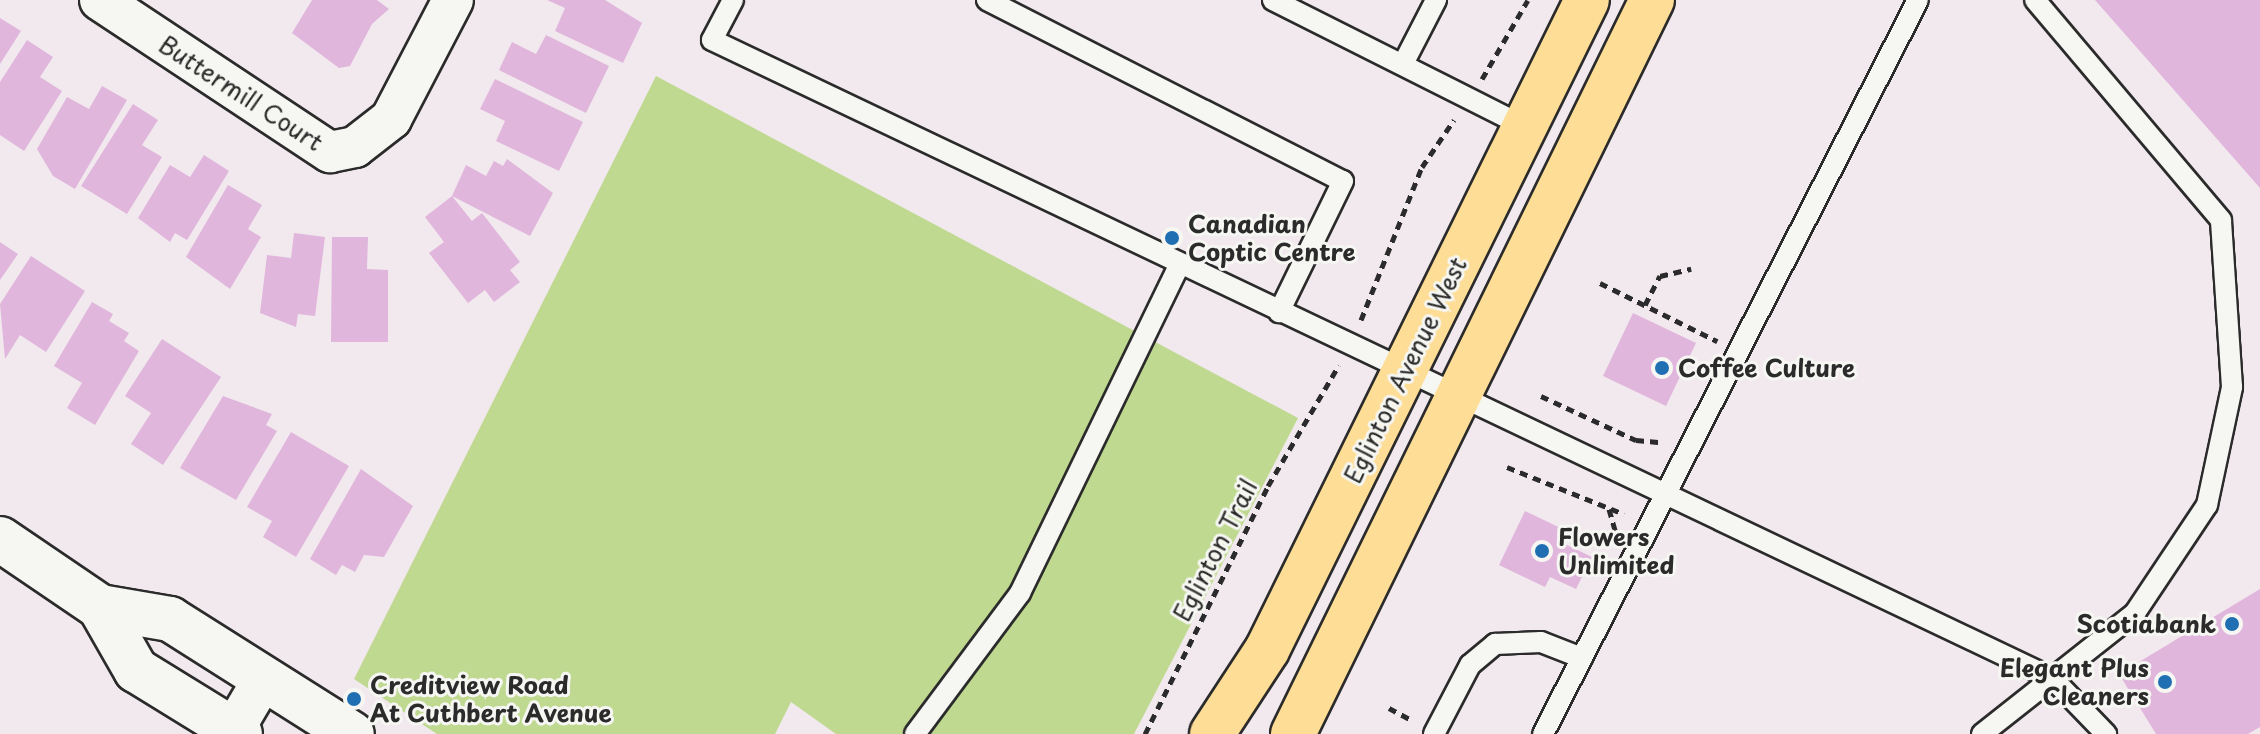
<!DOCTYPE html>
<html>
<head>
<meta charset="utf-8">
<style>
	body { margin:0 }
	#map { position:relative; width:2260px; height:734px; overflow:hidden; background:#f2e9ee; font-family:"Playpen Sans",sans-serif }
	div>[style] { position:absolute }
	.green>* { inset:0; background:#bfd991 }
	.building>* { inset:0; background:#e0b6dc }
	.path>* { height:5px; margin-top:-2.5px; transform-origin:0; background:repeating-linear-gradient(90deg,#2b2b2b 0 8px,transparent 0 14px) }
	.roads { filter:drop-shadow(2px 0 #2b2b2b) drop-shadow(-2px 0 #2b2b2b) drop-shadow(0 2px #2b2b2b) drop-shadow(0 -2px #2b2b2b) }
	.lane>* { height:20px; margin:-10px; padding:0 10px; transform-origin:10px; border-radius:10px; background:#f6f6f2 }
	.street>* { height:40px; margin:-20px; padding:0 20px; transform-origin:20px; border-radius:20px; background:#f6f6f2 }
	.secondary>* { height:44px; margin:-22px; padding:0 22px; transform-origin:22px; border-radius:22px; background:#f6f6f2 }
	.primary>* { height:44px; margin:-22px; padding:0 22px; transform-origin:22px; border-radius:22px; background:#fedd96 }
	.dots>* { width:22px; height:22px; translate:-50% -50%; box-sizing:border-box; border:4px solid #f6f6f2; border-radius:50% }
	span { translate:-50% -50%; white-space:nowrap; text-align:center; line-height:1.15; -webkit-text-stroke:6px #f6f6f2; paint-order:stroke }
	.street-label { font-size:24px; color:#2b2b2b }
	.poi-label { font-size:24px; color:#2b2b2b; font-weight:700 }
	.left { translate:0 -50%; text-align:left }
	.right { translate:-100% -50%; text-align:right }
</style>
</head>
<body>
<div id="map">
	<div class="green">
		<i style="clip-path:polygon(656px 76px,1298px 418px,1134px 734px,836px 734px,791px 702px,775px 734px,437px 734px,354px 679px)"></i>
	</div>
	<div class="building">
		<i style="clip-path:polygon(312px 0,377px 0,389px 9px,372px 24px,350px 66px,339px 68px,292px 33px)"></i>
		<i style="clip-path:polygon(547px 0,605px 0,642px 23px,623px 63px,555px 31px,565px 8px)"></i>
		<i style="clip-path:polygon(2095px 0,2260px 0,2260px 188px)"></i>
		<i style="clip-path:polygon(0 18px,21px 31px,0 64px)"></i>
		<i style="clip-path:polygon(546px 35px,609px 66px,586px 113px,499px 70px,512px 42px,536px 54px)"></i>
		<i style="clip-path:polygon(27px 40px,53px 57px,40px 77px,62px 91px,24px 151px,0 135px,0 82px)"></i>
		<i style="clip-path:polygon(495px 79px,583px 122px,559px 171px,496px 141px,505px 121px,480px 109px)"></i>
		<i style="clip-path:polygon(102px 86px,127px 100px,75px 189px,53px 176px,37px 149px,67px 97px,89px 109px)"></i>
		<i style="clip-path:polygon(133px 104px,158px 120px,142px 145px,162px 157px,127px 214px,81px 186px)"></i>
		<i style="clip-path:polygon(204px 155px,229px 171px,187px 240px,175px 233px,170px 242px,138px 218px,170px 165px,190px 177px)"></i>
		<i style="clip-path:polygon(507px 159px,553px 193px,530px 236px,452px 196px,472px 221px,482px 213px,520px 262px,510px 270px,520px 282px,494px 302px,485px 290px,468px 303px,429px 253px,444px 242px,425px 217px,452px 196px,466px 165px,486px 176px,494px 161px,503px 166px)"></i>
		<i style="clip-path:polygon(228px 185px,262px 205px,248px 229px,261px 237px,230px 289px,186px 257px)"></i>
		<i style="clip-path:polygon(294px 233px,325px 237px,315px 316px,298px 314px,296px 327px,260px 313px,267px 255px,291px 258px)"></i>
		<i style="clip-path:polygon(332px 237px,368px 237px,367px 269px,388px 270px,388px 342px,331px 342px)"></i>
		<i style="clip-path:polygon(0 242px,18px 254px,0 280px)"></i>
		<i style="clip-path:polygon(31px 256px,85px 291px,46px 352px,20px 335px,5px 359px,0 304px)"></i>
		<i style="clip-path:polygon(92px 302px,113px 314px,109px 321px,129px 333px,124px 341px,139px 351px,95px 425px,67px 408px,82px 383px,54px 366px)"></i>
		<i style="clip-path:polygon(1633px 313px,1696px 343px,1666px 406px,1603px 376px)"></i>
		<i style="clip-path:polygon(162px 339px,221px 377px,163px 465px,131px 444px,151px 413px,125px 396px)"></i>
		<i style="clip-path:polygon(223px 396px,272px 414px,266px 425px,277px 431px,236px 500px,180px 468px)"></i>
		<i style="clip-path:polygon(291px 432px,349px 466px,296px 557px,263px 537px,272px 521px,247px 507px)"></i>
		<i style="clip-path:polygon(361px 469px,413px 506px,384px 557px,364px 555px,355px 572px,342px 565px,336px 575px,310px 559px)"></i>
		<i style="clip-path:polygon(1525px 511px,1571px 533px,1565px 544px,1592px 557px,1576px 589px,1550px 577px,1545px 587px,1499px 565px)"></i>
		<i style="clip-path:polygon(2260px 589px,2260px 727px,2248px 734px,2156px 734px,2119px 674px)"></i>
	</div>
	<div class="path">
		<i style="left:1482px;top:79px;width:91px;rotate:-59.8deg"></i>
		<i style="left:1600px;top:283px;width:131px;rotate:26.4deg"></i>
		<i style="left:1645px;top:305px;width:33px;rotate:-63deg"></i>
		<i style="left:1660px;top:276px;width:32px;rotate:-13deg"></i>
		<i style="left:1361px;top:320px;width:165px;rotate:-68.3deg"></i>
		<i style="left:1422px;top:167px;width:57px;rotate:-55.8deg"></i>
		<i style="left:1541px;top:396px;width:105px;rotate:24.9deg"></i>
		<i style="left:1636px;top:440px;width:25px;rotate:5deg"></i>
		<i style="left:1507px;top:467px;width:126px;rotate:21.9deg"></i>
		<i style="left:1609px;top:509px;width:22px;rotate:74deg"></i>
		<i style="left:1389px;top:708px;width:27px;rotate:28deg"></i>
		<i style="left:1145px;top:734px;width:277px;rotate:-63.6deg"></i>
		<i style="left:1268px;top:486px;width:140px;rotate:-59.6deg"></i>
	</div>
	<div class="roads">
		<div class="lane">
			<i style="left:733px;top:0;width:45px;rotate:117.7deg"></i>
			<i style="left:712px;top:40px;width:1484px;rotate:25.46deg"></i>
			<i style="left:2052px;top:678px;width:78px;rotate:46deg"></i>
			<i style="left:987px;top:0;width:399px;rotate:27deg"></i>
			<i style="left:1343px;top:181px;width:146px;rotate:116deg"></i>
			<i style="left:1273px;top:0;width:280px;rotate:26.7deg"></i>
			<i style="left:1403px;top:64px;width:72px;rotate:-62.7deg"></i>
			<i style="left:915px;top:734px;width:176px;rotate:-53.3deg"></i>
			<i style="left:1020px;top:593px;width:366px;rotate:-64.1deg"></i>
			<i style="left:1434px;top:734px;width:78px;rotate:-62.4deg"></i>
			<i style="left:1470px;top:665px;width:33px;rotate:-40deg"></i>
			<i style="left:1495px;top:644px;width:46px;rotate:-2.5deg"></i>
			<i style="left:1541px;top:642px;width:44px;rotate:21.3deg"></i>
			<i style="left:1543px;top:734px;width:824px;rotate:-62.94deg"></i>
			<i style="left:1982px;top:734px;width:195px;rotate:-38.3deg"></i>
			<i style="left:2135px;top:613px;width:130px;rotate:-56.3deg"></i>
			<i style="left:2207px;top:505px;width:121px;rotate:-78deg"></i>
			<i style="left:2232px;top:387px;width:167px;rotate:-93.8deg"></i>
			<i style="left:2221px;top:220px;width:288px;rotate:-130.2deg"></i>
		</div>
		<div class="street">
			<i style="left:100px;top:0;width:276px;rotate:33.5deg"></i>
			<i style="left:330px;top:152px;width:25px;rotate:-11deg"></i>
			<i style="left:355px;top:147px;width:46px;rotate:-37.9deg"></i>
			<i style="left:391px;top:119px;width:134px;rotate:-62.5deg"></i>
			<i style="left:231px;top:734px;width:65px;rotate:-59.5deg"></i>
		</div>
		<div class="secondary">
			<i style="left:0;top:539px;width:121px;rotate:34.2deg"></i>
			<i style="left:100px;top:607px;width:71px;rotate:9.7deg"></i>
			<i style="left:170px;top:619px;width:215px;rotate:32.3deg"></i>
			<i style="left:100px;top:607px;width:73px;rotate:60.3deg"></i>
			<i style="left:136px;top:670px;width:122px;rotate:31.6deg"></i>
		</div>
		<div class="primary">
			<i style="left:1212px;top:734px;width:100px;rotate:-56.8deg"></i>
			<i style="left:1267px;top:650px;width:724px;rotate:-63.79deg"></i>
			<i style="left:1293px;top:734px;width:817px;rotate:-63.94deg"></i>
		</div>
	</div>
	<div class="dots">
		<i style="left:1172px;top:238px;background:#1f6fb2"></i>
		<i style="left:1662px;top:368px;background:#1f6fb2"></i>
		<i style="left:1542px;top:551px;background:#1f6fb2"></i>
		<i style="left:2232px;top:624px;background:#1f6fb2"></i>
		<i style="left:2165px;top:682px;background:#1f6fb2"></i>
		<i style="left:354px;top:699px;background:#1f6fb2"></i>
	</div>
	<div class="street-label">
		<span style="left:241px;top:93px;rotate:33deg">Buttermill Court</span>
		<span style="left:1405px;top:370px;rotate:-64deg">Eglinton Avenue West</span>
		<span style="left:1215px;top:550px;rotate:-63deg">Eglinton Trail</span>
	</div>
	<div class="poi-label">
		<span class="left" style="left:1188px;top:238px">Canadian<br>Coptic Centre</span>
		<span class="left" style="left:1678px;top:368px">Coffee Culture</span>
		<span class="left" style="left:1558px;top:551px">Flowers<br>Unlimited</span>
		<span class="right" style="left:2216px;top:624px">Scotiabank</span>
		<span class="right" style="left:2149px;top:682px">Elegant Plus<br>Cleaners</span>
		<span class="left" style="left:370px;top:699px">Creditview Road<br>At Cuthbert Avenue</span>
	</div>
</div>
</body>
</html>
